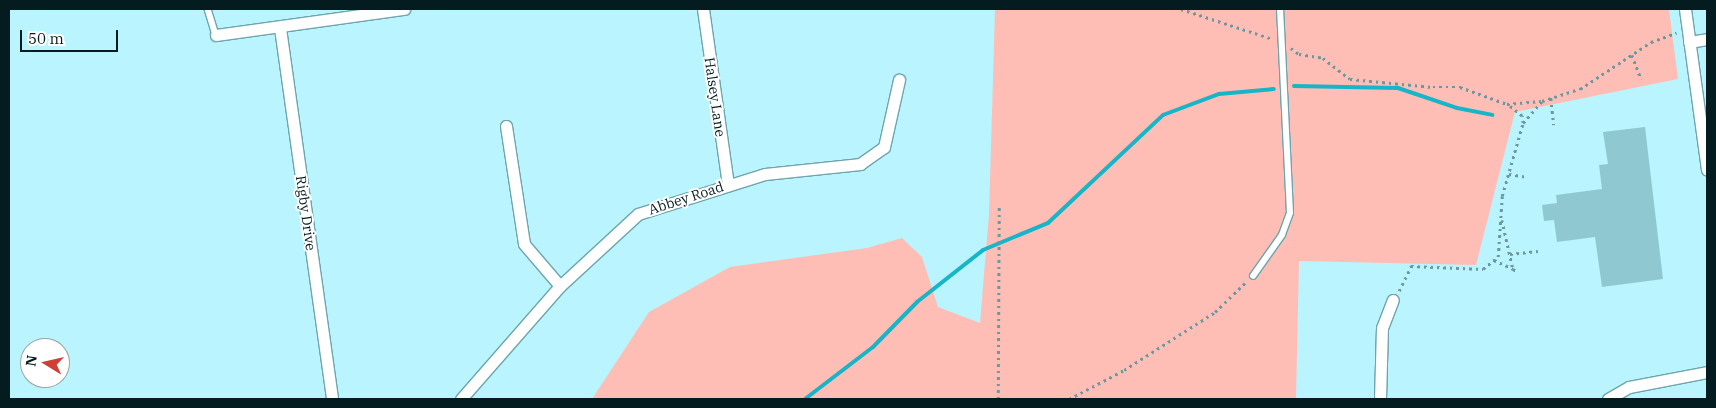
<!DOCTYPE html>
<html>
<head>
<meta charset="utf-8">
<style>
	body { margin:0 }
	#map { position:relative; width:1716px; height:408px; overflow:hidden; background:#baf4fe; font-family:"IBM Plex Serif",serif }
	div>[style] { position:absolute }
	.green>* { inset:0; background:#ffbeb5 }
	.stream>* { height:4px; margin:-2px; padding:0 2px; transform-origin:2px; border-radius:2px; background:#17b5c8 }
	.building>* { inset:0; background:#8fc8d1 }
	.path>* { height:2.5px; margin-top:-1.25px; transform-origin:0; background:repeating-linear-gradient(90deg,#6c979f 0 2.5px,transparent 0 6.5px) }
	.roads { filter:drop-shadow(1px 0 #6da5ae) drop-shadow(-1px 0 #6da5ae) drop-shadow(0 1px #6da5ae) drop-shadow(0 -1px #6da5ae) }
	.lane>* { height:5.5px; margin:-2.75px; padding:0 2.75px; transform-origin:2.75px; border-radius:2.75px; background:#fff }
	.street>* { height:11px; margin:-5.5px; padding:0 5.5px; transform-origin:5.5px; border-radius:5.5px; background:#fff }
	span { translate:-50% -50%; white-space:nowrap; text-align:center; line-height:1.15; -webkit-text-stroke:4px #fff; paint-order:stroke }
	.street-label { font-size:14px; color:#041b1f }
	.frame { position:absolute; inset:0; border:10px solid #041b1f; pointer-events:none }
	.north { position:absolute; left:20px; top:338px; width:50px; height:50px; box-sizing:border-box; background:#fff; border:1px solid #9ba4a5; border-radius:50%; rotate:279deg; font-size:14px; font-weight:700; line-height:20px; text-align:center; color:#041b1f }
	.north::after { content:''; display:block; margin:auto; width:18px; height:22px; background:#cd4035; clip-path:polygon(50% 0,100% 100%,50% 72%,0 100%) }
	.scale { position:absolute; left:20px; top:30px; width:98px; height:22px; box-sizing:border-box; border:2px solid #041b1f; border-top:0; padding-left:6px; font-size:15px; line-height:18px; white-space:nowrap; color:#041b1f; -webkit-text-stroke:4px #fff; paint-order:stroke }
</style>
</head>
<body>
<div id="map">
	<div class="green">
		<i style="clip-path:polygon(995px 9px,1669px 9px,1678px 79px,1515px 112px,1476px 265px,1299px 261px,1296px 399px,592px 399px,649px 312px,730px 267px,867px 248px,902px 238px,922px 257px,938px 307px,980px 323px,989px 214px)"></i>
	</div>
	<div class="stream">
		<i style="left:1294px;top:86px;width:104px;rotate:1.1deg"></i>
		<i style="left:1398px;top:88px;width:62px;rotate:18.7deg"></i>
		<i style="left:1457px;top:108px;width:36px;rotate:11deg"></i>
		<i style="left:805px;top:399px;width:86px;rotate:-37.4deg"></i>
		<i style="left:873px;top:347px;width:63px;rotate:-45.6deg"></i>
		<i style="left:917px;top:302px;width:84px;rotate:-38.2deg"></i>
		<i style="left:983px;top:250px;width:70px;rotate:-22.6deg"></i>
		<i style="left:1048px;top:223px;width:158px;rotate:-43.2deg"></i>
		<i style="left:1163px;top:115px;width:60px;rotate:-20.6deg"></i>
		<i style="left:1219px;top:94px;width:55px;rotate:-5.2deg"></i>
	</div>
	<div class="building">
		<i style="clip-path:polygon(1645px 127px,1663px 279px,1602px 287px,1595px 237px,1557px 242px,1554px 220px,1544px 221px,1542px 205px,1557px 203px,1556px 195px,1602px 189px,1599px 165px,1608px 164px,1603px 132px)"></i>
	</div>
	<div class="path">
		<i style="left:1181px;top:9px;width:97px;rotate:18.1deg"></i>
		<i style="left:1291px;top:48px;width:10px;rotate:37deg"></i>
		<i style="left:1299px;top:54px;width:24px;rotate:9deg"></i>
		<i style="left:1323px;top:58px;width:34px;rotate:38deg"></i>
		<i style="left:1350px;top:79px;width:83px;rotate:5.5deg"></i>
		<i style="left:1433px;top:87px;width:27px"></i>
		<i style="left:1460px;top:87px;width:50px;rotate:19.9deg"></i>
		<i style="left:1632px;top:55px;width:26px;rotate:69deg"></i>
		<i style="left:1551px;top:98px;width:27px;rotate:84deg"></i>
		<i style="left:1523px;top:123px;width:7px;rotate:-98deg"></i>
		<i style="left:1522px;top:116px;width:19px;rotate:-141deg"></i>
		<i style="left:1507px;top:104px;width:34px;rotate:-5deg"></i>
		<i style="left:1509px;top:174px;width:19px;rotate:9deg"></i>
		<i style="left:1502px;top:220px;width:50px;rotate:77.3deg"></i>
		<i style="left:1513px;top:269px;width:6px;rotate:31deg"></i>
		<i style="left:1510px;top:254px;width:28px;rotate:-6deg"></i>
		<i style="left:1494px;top:260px;width:21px;rotate:25deg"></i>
		<i style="left:1399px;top:291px;width:28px;rotate:-64deg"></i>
		<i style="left:1411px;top:266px;width:72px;rotate:2.4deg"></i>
		<i style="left:1483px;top:269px;width:19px;rotate:-39deg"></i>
		<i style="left:1498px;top:257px;width:61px;rotate:-86.2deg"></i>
		<i style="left:1502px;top:196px;width:76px;rotate:-74deg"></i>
		<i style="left:1523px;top:123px;width:29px;rotate:-49deg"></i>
		<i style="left:1542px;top:101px;width:40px;rotate:-18deg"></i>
		<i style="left:1580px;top:89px;width:85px;rotate:-33.5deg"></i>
		<i style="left:1651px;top:42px;width:27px;rotate:-20deg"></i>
		<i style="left:998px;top:399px;width:194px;rotate:-89.7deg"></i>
		<i style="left:1069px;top:399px;width:62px;rotate:-27.8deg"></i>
		<i style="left:1124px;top:370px;width:108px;rotate:-32.5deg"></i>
		<i style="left:1215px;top:312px;width:43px;rotate:-44.1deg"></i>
	</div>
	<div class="roads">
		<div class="lane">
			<i style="left:208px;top:9px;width:27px;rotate:73deg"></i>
			<i style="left:1253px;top:276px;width:50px;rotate:-54.7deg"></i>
			<i style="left:1282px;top:235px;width:23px;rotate:-70deg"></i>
			<i style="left:1290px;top:213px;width:204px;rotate:-92.8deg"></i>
		</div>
		<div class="street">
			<i style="left:703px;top:9px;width:178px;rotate:81.9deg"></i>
			<i style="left:1685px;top:9px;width:162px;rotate:82.2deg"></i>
			<i style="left:280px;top:28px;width:375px;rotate:82deg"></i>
			<i style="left:216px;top:35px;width:190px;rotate:-7.9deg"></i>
			<i style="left:1689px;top:42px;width:18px;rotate:-9deg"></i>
			<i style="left:506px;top:126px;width:119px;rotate:81.3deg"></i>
			<i style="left:524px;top:244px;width:55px;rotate:49.4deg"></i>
			<i style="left:461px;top:399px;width:150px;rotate:-48.8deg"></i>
			<i style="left:560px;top:286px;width:106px;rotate:-42.7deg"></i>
			<i style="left:638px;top:214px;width:133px;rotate:-17.5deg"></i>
			<i style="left:765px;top:174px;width:96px;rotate:-6deg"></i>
			<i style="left:860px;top:164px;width:29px;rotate:-35deg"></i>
			<i style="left:884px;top:147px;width:69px;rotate:-77.4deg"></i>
			<i style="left:1380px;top:399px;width:71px;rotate:-88.4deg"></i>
			<i style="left:1382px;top:328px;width:30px;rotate:-69deg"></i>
			<i style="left:1608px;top:399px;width:24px;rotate:-30deg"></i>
			<i style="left:1629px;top:387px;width:79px;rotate:-10.9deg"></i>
		</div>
	</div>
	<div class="street-label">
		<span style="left:715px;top:97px;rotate:82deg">Halsey Lane</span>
		<span style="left:686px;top:198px;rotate:-18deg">Abbey Road</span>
		<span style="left:306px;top:213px;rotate:82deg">Rigby Drive</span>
	</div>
	<div class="frame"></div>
	<div class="north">N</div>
	<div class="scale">50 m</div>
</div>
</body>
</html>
